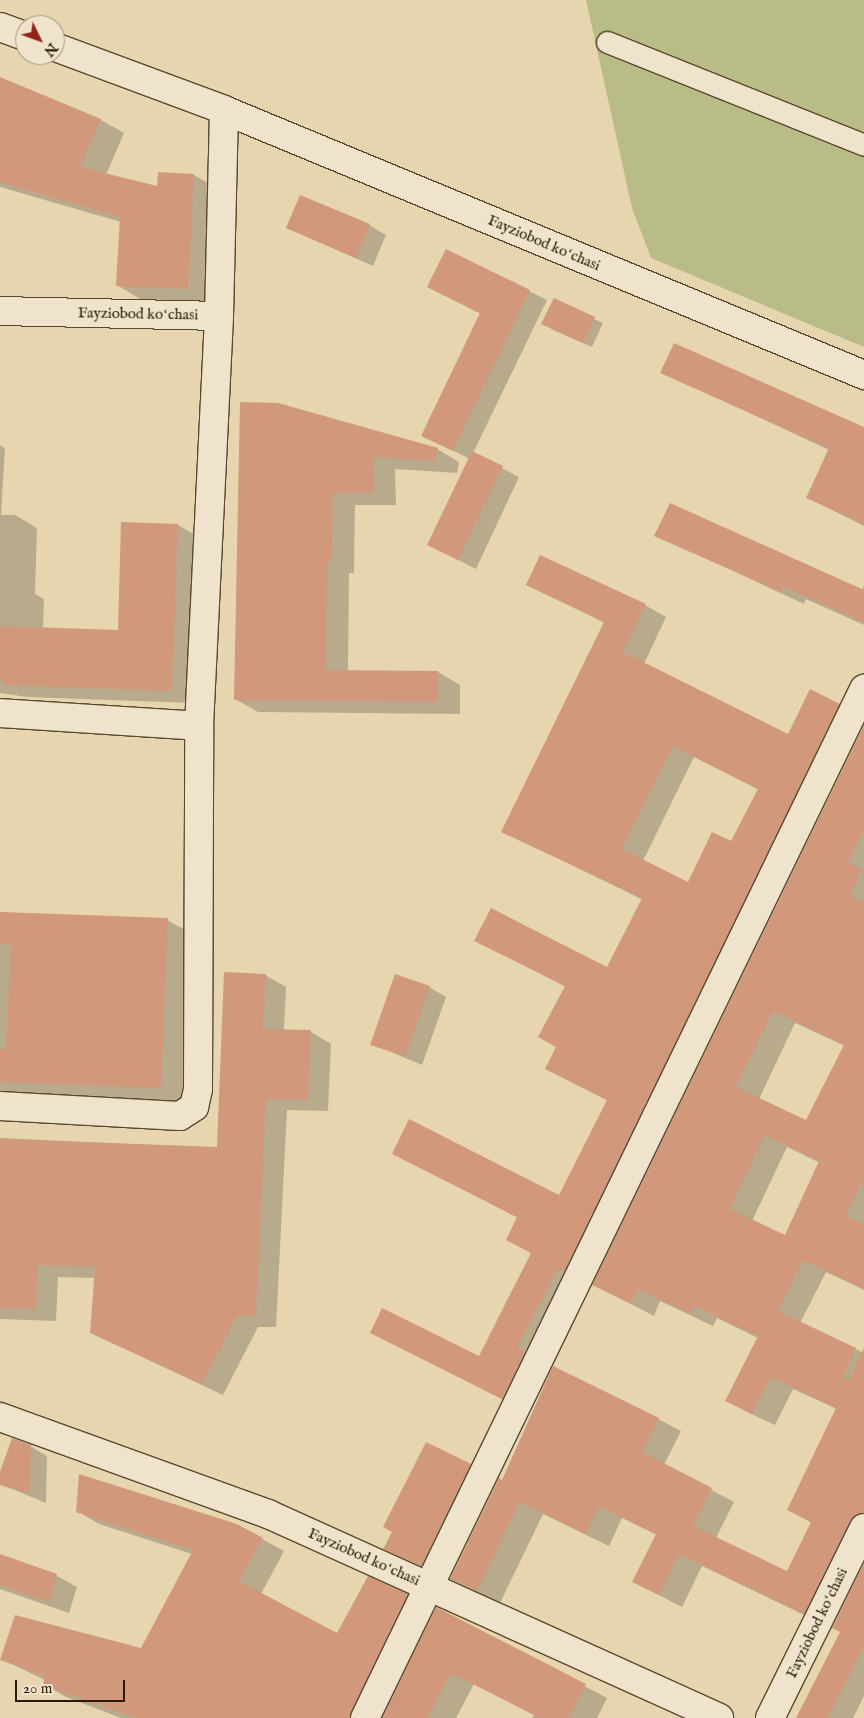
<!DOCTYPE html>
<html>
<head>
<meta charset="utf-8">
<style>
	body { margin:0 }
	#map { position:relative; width:864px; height:1718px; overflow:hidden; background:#e7d5af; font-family:"IM FELL English",serif }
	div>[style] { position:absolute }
	.green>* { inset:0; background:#babc87 }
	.shadow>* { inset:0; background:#0003 }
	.building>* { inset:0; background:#d1987b }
	.roads { filter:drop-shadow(1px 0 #58492e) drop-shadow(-1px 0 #58492e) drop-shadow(0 1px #58492e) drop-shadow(0 -1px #58492e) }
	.service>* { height:21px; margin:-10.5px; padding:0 10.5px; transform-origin:10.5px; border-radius:10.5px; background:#efe4cb }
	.minor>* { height:28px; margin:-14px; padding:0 14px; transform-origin:14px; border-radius:14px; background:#efe4cb }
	span { translate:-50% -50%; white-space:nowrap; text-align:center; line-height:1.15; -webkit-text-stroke:4px #efe4cb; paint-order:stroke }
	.street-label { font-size:15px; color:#291a03 }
	.north { position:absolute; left:15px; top:15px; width:50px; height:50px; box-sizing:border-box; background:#efe4cb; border:1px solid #a0937b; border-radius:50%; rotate:132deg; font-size:14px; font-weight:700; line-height:20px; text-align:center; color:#291a03 }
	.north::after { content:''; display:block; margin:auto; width:18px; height:22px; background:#8f2418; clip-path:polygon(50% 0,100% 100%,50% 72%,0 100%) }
	.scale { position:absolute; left:15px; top:1680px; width:110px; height:22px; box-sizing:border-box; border:2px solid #291a03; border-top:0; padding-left:6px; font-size:15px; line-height:18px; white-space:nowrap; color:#291a03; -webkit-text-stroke:4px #efe4cb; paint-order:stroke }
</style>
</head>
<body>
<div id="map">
	<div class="green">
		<i style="clip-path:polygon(586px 0,864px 0,864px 347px,651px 258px,632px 208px)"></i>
	</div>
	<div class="shadow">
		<i style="clip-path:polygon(0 79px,101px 120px,124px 133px,106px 175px,158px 188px,194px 175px,217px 188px,211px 302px,140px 299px,117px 285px,121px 222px,0 187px)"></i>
		<i style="clip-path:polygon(369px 225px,386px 235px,373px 266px,287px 228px)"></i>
		<i style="clip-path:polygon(446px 251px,547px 300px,473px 453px,519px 477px,476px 569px,429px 545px,470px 459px,422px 435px,481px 314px,428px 287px)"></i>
		<i style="clip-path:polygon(554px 300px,603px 323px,592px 347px,551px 329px)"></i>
		<i style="clip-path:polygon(662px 372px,864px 429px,864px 526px,808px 498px,829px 450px)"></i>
		<i style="clip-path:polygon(241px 404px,437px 449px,459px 462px,457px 473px,395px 469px,396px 505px,355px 505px,354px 573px,349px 573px,348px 671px,438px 672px,460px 685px,460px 714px,258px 712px,235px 699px)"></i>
		<i style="clip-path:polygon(0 445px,5px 448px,1px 515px,15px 515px,37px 528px,35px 594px,44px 599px,43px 629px,119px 632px,122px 523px,178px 525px,200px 538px,194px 703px,27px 697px,0 693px)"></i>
		<i style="clip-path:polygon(656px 535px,862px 590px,864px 585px,864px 625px,806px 599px,804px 604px)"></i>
		<i style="clip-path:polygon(evenodd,527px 585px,645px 605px,666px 617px,644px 664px,788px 736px,839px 705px,860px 717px,523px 1410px,371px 1332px,479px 1358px,532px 1254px,518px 1218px,394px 1154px,560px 1196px,609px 1101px,567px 1080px,557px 1048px,566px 987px,476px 940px,608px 968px,643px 900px,503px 831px,605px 623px,527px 585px,694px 757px,759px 790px,732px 843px,688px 884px,643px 861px,694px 757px)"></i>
		<i style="clip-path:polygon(evenodd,864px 728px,864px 1290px,826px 1272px,800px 1323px,864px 1353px,864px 1550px,827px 1626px,702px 1566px,682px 1607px,634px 1582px,657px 1535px,622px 1518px,609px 1546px,543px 1514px,500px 1603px,451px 1579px,503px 1481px,658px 1419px,681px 1431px,664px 1465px,734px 1502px,716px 1538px,787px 1573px,812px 1523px,789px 1510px,837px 1409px,793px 1389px,775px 1425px,749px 1413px,727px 1401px,758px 1338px,717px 1318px,713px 1326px,660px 1301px,654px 1316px,594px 1285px,864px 728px,795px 1023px,845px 1046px,807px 1122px,759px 1099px,795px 1023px,864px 728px,787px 1147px,820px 1163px,785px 1236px,752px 1221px,787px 1147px)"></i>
		<i style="clip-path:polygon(0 913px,167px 920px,191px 933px,184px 1101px,0 1094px)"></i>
		<i style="clip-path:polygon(265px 975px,286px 987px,284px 1031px,311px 1032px,331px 1044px,328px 1111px,287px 1110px,276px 1327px,258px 1327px,223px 1395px,91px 1333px,95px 1278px,58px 1277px,56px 1321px,0 1319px,0 1138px,218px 1148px)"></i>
		<i style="clip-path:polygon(429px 987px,446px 997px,422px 1065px,372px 1044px)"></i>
		<i style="clip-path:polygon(30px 1446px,47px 1456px,46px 1503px,0 1484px,0 1476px)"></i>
		<i style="clip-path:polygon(470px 1465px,487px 1475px,439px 1575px,385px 1548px)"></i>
		<i style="clip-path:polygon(77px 1511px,262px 1539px,284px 1551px,261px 1594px,338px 1635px,407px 1595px,429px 1608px,375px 1718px,121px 1718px,66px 1697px,44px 1684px,45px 1680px,1px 1659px,141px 1650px,192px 1554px,99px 1524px)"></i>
		<i style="clip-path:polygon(0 1556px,57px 1576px,77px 1587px,69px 1613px,0 1589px)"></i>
		<i style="clip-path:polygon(864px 1566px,864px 1696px,853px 1718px,798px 1718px,841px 1632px)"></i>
		<i style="clip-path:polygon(437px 1609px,607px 1698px,597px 1718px,532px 1718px,534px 1715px,474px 1684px,456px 1718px,384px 1718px)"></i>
	</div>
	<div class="building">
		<i style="clip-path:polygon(0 77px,101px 119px,80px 167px,157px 186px,158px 172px,194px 174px,188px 289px,116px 286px,120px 217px,0 182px)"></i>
		<i style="clip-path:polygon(300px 195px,370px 224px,356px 258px,286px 228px)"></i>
		<i style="clip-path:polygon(446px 249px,530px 290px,453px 451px,421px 436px,480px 313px,427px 287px)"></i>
		<i style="clip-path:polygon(554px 298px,595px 317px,583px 343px,541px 324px)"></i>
		<i style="clip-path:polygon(674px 343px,864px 427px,864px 524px,806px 498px,829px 448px,660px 373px)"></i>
		<i style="clip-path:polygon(240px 402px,278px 403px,438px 448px,435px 461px,373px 457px,374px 493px,333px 493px,332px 561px,327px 561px,326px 670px,438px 671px,438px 702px,234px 700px)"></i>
		<i style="clip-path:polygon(472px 451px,503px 466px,458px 560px,427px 545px)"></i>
		<i style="clip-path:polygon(670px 503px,864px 590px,864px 622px,784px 587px,781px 592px,654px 536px)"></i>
		<i style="clip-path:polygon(121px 522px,178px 524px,172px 691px,4px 685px,3px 679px,0 679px,0 626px,118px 630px)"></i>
		<i style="clip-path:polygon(evenodd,540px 555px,646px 604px,623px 652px,788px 734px,810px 689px,840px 704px,564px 1272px,558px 1268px,517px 1348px,525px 1352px,502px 1399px,370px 1333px,382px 1308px,479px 1356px,531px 1253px,506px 1240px,517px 1217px,392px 1154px,409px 1119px,559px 1195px,607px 1100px,545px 1069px,556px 1047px,538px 1037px,565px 986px,474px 941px,491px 908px,607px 967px,642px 898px,501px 832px,604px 622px,526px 585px,540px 555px,673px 746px,758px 789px,731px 841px,712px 832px,688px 882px,622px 849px,673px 746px)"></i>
		<i style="clip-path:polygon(evenodd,864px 725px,864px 830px,848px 863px,862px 869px,850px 896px,864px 903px,864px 1178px,846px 1216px,864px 1224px,864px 1289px,803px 1260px,778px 1311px,856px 1348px,843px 1377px,849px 1380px,864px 1348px,864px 1513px,850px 1521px,804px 1614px,679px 1554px,659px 1595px,632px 1582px,656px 1534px,599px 1506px,586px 1534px,520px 1502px,477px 1591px,450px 1579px,499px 1478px,502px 1480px,553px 1366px,659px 1418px,642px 1452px,712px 1488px,693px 1526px,787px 1571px,811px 1522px,787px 1510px,836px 1408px,771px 1377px,752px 1414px,725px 1401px,758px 1336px,694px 1306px,691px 1314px,638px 1289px,631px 1304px,592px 1285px,864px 725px,773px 1011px,844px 1045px,806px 1120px,736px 1087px,773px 1011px,864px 725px,765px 1135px,819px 1161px,785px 1235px,730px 1209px,765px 1135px)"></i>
		<i style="clip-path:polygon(0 912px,168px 918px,161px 1088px,0 1082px,0 1049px,6px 1049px,11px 945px,0 944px)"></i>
		<i style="clip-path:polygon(224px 972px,266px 974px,263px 1029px,311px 1030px,308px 1100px,266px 1099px,256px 1316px,237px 1316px,202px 1384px,90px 1333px,95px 1267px,38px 1265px,36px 1309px,0 1308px,0 1139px,217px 1147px)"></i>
		<i style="clip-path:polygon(395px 974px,430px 986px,405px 1056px,370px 1045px)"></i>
		<i style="clip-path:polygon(12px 1438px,31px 1445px,29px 1494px,0 1485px,0 1472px)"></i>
		<i style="clip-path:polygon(426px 1442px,471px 1464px,421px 1566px,383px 1549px,392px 1532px,383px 1527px)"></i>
		<i style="clip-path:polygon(79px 1474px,237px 1524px,263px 1538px,239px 1581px,337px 1633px,368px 1576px,408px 1594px,350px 1718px,136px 1718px,43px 1685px,45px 1676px,0 1660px,15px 1615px,141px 1648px,193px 1550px,76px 1512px)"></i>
		<i style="clip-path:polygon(0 1554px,57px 1574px,49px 1602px,0 1585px)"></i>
		<i style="clip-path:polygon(864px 1563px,864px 1647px,828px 1718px,796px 1718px,840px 1632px,832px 1628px)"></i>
		<i style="clip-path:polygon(436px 1607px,586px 1684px,569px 1718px,540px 1718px,451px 1673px,428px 1718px,382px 1718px)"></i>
	</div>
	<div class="roads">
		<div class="service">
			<i style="left:607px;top:42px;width:277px;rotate:21.8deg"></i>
		</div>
		<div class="minor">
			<i style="left:0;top:27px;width:27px;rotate:20deg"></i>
			<i style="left:55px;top:47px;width:180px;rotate:20.4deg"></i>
			<i style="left:224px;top:110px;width:693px;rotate:22.49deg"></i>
			<i style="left:0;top:311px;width:219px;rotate:1.3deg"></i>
			<i style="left:219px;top:316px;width:206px;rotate:-88.6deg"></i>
			<i style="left:0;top:713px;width:199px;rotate:3.7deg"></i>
			<i style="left:0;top:1106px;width:180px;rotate:3.2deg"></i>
			<i style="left:180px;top:1116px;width:17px;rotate:-33deg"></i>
			<i style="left:194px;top:1107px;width:18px;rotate:-77deg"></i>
			<i style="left:198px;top:1089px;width:363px;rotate:-89.8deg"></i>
			<i style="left:199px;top:726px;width:410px;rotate:-87.2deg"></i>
			<i style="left:0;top:1417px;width:285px;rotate:19.9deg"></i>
			<i style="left:268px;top:1514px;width:495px;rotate:24.3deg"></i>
			<i style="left:365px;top:1718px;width:1144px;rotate:-64.13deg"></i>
			<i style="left:770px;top:1718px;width:212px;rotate:-63.7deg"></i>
		</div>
	</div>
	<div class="street-label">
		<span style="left:544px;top:243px;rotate:23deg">Fayziobod koʻchasi</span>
		<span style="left:138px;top:314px;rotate:1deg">Fayziobod koʻchasi</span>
		<span style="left:364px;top:1557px;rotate:24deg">Fayziobod koʻchasi</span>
		<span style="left:817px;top:1623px;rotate:-64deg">Fayziobod koʻchasi</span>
	</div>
	<div class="north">N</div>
	<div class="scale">20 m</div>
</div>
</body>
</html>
